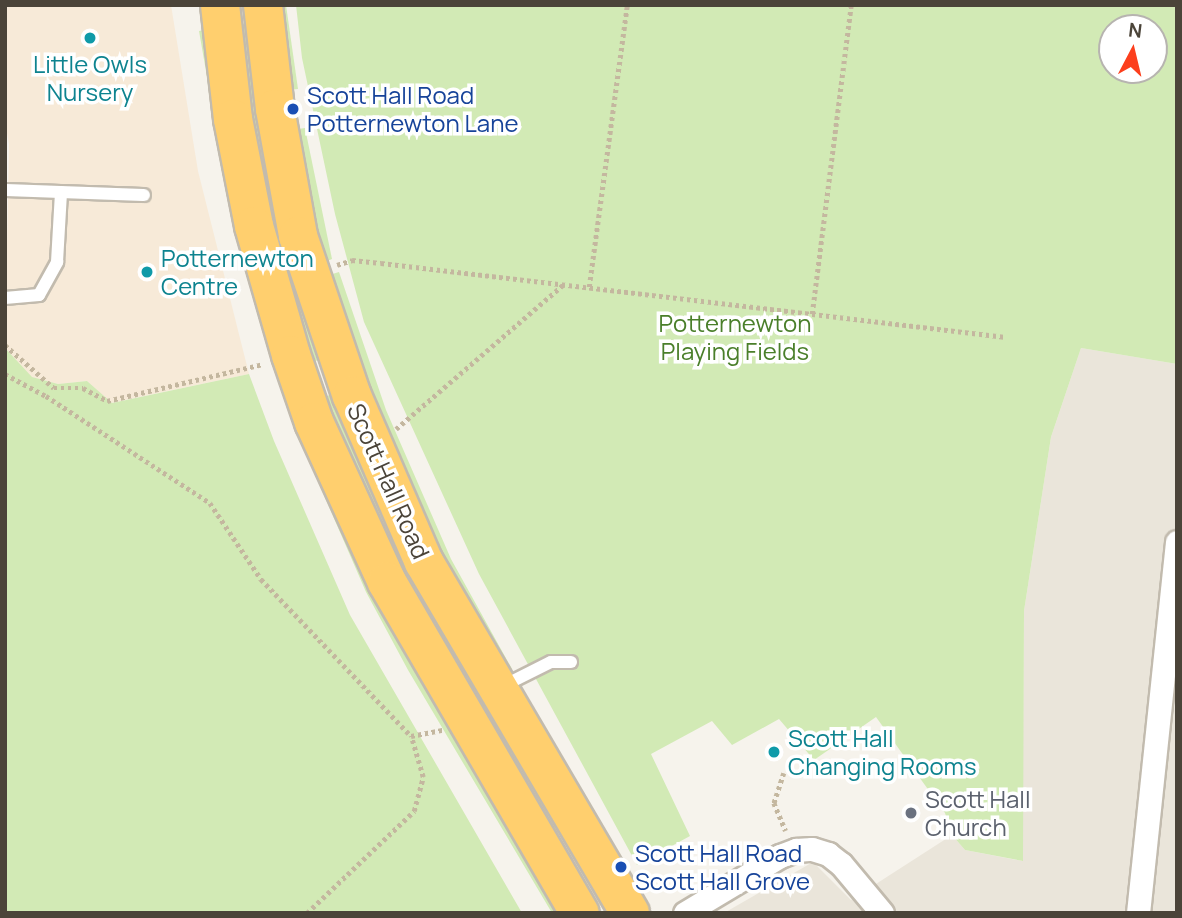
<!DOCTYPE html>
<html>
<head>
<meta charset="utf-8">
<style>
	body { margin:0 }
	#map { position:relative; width:1182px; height:918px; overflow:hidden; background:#f6f3ec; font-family:Manrope,sans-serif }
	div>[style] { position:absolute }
	.residential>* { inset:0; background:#eae5da }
	.commercial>* { inset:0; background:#f7ead8 }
	.green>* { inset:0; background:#d2eab5 }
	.path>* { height:4.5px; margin-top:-2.25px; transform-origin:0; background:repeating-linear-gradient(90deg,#c4b79f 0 3.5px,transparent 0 7px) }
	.roads { filter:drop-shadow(2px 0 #c2bbae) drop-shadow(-2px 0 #c2bbae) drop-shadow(0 2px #c2bbae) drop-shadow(0 -2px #c2bbae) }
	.lane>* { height:12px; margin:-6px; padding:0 6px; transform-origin:6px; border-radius:6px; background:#fff }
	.street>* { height:23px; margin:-11.5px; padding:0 11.5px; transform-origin:11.5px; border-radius:11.5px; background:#fff }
	.highway>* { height:38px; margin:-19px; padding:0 19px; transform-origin:19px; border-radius:19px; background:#ffcf6e }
	.dots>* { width:19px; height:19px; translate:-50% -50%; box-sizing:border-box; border:4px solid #fff; border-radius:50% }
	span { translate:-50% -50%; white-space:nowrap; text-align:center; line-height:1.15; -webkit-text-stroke:7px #fff; paint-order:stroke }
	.culture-label { font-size:24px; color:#0d838f }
	.left { translate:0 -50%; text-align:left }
	.transit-label { font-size:24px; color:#164399 }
	.park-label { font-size:24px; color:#4a7f2a }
	.street-label { font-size:24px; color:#4b4439 }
	.worship-label { font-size:24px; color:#5b616d }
	.frame { position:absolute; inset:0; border:7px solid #4b4439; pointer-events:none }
	.north { position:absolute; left:1098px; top:14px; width:70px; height:70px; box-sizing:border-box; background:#fff; border:2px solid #b7b4b0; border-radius:50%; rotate:7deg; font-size:19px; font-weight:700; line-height:28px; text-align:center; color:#4b4439 }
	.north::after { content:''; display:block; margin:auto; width:24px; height:32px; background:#fc3f1d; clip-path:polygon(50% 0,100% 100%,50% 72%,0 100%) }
</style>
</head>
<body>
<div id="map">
	<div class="residential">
		<i style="clip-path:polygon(1081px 348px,1177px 364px,1177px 913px,724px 913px,813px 862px,851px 900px,952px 835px,965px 850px,1022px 861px,1024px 611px,1051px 437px)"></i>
	</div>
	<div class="commercial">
		<i style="clip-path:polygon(5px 5px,171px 5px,198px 171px,249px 374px,111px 403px,87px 381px,58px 384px,31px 377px,5px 348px,9px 144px,5px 123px)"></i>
	</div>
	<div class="green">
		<i style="clip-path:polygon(286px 5px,298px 89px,287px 90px,274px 7px)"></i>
		<i style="clip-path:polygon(evenodd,296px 5px,1177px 5px,1177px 364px,1081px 348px,1051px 437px,1024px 611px,1023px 861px,965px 850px,952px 835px,945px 813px,876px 717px,814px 760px,779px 719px,732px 745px,712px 721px,651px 754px,690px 836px,637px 865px,479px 574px,364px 322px,335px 214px,302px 58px,296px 5px,1112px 28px,1154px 28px,1154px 70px,1112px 70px,1112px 28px)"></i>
		<i style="clip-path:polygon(248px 23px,319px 359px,316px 361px,312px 361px,277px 266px,236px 25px)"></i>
		<i style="clip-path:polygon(210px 29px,257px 286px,564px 913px,552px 913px,408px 670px,366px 592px,303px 447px,274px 367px,233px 226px,199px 31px)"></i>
		<i style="clip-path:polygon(305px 128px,332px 259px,322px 263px,292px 130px)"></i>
		<i style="clip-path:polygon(339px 272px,386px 410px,451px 559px,512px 669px,501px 675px,374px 418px,326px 276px)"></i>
		<i style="clip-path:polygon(5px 348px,32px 377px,58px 384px,87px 381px,112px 403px,249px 374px,274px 441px,350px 615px,522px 913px,5px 913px)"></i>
		<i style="clip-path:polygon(331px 394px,435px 618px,559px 829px,556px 837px,423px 625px,324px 398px)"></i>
		<i style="clip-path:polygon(522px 688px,610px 837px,599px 843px,512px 694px)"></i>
	</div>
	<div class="path">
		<i style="left:337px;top:265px;width:16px;rotate:-18deg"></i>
		<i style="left:352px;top:260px;width:29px;rotate:6deg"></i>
		<i style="left:381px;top:263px;width:629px;rotate:6.75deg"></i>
		<i style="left:589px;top:287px;width:285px;rotate:-82.3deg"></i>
		<i style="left:812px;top:314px;width:311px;rotate:-82.8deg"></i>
		<i style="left:5px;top:345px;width:65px;rotate:41.3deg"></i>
		<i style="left:54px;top:388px;width:29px"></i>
		<i style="left:83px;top:388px;width:27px;rotate:28deg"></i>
		<i style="left:107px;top:401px;width:160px;rotate:-13.3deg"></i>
		<i style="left:5px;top:374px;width:47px;rotate:28.2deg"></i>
		<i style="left:46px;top:396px;width:196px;rotate:33.1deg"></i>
		<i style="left:210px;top:503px;width:92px;rotate:56.1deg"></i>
		<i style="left:261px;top:579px;width:217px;rotate:46.3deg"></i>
		<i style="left:411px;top:736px;width:32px;rotate:-11deg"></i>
		<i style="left:396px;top:429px;width:222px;rotate:-40.8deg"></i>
		<i style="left:784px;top:773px;width:32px;rotate:108deg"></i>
		<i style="left:774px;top:803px;width:30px;rotate:67deg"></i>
		<i style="left:307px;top:913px;width:148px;rotate:-43.6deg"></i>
		<i style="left:414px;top:811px;width:35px;rotate:-75deg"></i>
		<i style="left:423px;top:777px;width:43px;rotate:-106.3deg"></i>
	</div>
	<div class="roads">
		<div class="lane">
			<i style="left:5px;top:190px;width:139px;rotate:2.1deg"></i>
			<i style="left:5px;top:298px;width:34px;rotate:-5deg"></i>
			<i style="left:39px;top:295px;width:38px;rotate:-61deg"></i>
			<i style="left:57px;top:262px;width:70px;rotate:-86.7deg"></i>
			<i style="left:501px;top:687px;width:56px;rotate:-26.6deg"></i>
			<i style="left:551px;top:662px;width:20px"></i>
		</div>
		<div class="street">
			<i style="left:685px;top:913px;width:111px;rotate:-31deg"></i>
			<i style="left:780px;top:856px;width:17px;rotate:-21deg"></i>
			<i style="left:796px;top:850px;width:16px;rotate:-4deg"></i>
			<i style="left:812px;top:849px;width:17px;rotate:17deg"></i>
			<i style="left:828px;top:854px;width:16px;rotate:38deg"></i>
			<i style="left:841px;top:864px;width:64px;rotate:50.1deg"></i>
			<i style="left:1138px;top:913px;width:373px;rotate:-84deg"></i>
		</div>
		<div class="highway">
			<i style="left:220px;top:5px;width:115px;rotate:83.5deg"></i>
			<i style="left:233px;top:119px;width:109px;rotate:78.9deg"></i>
			<i style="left:254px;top:226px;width:134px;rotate:74deg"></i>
			<i style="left:291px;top:355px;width:71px;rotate:71.1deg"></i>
			<i style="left:314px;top:422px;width:176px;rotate:65.5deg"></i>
			<i style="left:387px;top:582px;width:383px;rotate:59.8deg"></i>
			<i style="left:263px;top:5px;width:105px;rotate:83.4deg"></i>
			<i style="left:275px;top:109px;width:129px;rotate:79.7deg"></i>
			<i style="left:298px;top:236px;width:169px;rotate:71.4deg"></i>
			<i style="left:352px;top:396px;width:181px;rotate:66.6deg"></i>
			<i style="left:424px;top:562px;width:407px;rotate:59.6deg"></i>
		</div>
	</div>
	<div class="dots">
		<i style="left:90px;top:38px;background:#0f9aa8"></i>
		<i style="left:293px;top:109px;background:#1a4fb4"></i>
		<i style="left:147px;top:272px;background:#0f9aa8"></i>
		<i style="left:774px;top:752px;background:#0f9aa8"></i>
		<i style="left:911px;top:813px;background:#6b7280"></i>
		<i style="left:621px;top:867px;background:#1a4fb4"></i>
	</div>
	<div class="culture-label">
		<span style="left:90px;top:78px">Little Owls<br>Nursery</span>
		<span class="left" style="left:161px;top:272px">Potternewton<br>Centre</span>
		<span class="left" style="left:788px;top:752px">Scott Hall<br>Changing Rooms</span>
	</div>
	<div class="transit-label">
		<span class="left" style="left:307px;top:109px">Scott Hall Road<br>Potternewton Lane</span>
		<span class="left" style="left:635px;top:867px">Scott Hall Road<br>Scott Hall Grove</span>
	</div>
	<div class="park-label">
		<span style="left:735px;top:337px">Potternewton<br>Playing Fields</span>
	</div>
	<div class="street-label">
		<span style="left:389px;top:481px;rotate:66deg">Scott Hall Road</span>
	</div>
	<div class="worship-label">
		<span class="left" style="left:925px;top:813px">Scott Hall<br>Church</span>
	</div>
	<div class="frame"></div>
	<div class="north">N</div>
</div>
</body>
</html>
